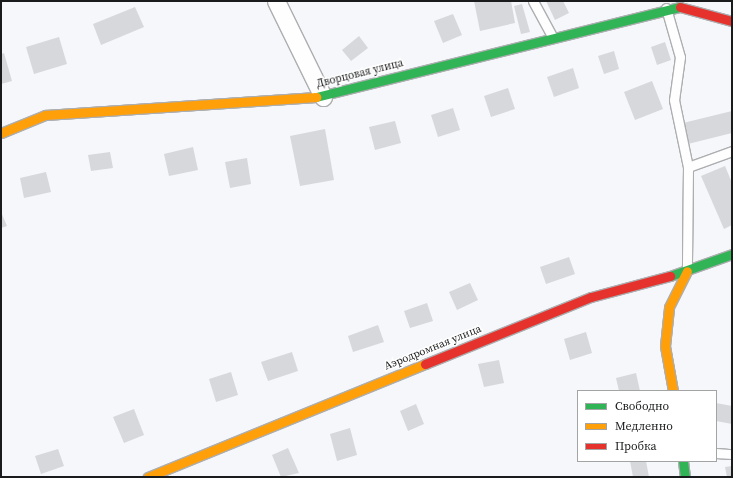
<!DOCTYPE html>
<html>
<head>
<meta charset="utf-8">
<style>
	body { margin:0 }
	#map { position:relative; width:733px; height:478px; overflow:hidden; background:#f5f7fa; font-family:"Source Serif 4",serif }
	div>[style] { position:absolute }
	.building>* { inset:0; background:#d7d8db }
	.roads { filter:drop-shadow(1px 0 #adaeb0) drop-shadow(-1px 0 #adaeb0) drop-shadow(0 1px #adaeb0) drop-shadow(0 -1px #adaeb0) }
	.lane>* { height:9px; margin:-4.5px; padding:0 4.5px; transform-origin:4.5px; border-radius:4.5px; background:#fefefe }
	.street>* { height:17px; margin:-8.5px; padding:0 8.5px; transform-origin:8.5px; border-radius:8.5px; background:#fefefe }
	.fast>* { height:9px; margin:-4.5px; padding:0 4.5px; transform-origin:4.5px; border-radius:4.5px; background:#30b455 }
	.slow>* { height:9px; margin:-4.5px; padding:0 4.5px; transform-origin:4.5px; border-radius:4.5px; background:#ff9f0a }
	.jam>* { height:9px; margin:-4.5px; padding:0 4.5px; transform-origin:4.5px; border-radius:4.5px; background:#e5322d }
	span { translate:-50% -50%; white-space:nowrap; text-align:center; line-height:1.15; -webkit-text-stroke:3px #fff; paint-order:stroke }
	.street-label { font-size:11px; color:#1a1b1c }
	.frame { position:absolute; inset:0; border:2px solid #1a1b1c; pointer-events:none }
	.legend { position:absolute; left:577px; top:390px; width:140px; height:72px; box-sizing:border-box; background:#fff; border:1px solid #a3a4a4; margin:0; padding:5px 7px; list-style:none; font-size:12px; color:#1a1b1c }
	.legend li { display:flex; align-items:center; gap:8px; height:20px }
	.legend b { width:20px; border:1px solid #a3a4a4 }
</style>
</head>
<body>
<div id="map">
	<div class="building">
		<i style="clip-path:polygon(474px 1px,511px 1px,515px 23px,480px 31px)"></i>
		<i style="clip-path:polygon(546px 1px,563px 1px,569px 13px,555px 20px)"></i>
		<i style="clip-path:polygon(522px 4px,530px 32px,521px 34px,514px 6px)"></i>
		<i style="clip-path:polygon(135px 7px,144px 27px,101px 45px,93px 24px)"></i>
		<i style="clip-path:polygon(453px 14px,462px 35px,443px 43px,434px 21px)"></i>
		<i style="clip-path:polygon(359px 36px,368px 48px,351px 61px,342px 50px)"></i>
		<i style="clip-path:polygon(59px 37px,67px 64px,34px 74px,26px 47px)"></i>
		<i style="clip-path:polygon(665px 42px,671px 60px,657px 65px,651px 47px)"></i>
		<i style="clip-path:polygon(614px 51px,619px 69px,604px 74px,598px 56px)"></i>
		<i style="clip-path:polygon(4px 53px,12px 81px,1px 84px,1px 54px)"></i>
		<i style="clip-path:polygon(573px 68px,579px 88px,554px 97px,547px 77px)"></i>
		<i style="clip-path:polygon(652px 81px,663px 109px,635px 120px,624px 92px)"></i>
		<i style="clip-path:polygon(508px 88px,515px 109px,491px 117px,484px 96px)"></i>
		<i style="clip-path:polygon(453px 108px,460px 130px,438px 137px,431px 115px)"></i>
		<i style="clip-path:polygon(732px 111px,732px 133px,688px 144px,683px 123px)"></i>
		<i style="clip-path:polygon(395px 121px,401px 143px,375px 150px,369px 127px)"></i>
		<i style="clip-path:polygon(325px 129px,334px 180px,300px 186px,290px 136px)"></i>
		<i style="clip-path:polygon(193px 147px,198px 170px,169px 176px,164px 154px)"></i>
		<i style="clip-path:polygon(110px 152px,113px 168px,91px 171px,88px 155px)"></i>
		<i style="clip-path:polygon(247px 158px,251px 184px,230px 188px,225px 162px)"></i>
		<i style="clip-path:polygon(725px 166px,732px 183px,732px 225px,724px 229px,701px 176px)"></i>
		<i style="clip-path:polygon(46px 172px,51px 192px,24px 198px,20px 178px)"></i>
		<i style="clip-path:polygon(1px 212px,7px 226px,1px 228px)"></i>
		<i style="clip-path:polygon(569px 257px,575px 274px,546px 284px,540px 267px)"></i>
		<i style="clip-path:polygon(470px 283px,478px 300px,457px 310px,449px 292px)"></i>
		<i style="clip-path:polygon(427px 303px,433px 321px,410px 328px,404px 311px)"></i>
		<i style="clip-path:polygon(378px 325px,384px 342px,353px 352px,348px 336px)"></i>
		<i style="clip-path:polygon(586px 332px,592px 353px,570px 360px,564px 339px)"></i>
		<i style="clip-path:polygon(292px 352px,298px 371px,268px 381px,261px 362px)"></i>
		<i style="clip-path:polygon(499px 360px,504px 383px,484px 387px,478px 364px)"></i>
		<i style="clip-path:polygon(231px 372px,238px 395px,216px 402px,209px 379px)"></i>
		<i style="clip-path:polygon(636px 373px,640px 391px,619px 391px,616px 378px)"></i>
		<i style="clip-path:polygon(716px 403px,732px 406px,732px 424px,716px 421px)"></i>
		<i style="clip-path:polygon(416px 404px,424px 424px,408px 431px,400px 411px)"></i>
		<i style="clip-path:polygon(134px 409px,144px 435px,124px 443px,113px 417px)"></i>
		<i style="clip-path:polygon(350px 428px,357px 455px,337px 461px,330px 434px)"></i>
		<i style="clip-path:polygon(288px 448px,299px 473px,281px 477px,272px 455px)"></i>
		<i style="clip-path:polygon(58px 449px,64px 466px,41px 474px,35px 456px)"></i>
		<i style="clip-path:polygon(630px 461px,646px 461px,649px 477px,633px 477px)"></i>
		<i style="clip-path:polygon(732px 466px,732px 477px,727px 477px,725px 467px)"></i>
	</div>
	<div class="roads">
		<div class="lane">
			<i style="left:533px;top:1px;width:42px;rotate:61.6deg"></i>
			<i style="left:666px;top:8px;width:51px;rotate:74.1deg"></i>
			<i style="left:680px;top:57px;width:43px;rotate:97.9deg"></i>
			<i style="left:674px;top:100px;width:68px;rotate:78.2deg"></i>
			<i style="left:688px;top:167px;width:104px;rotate:90.6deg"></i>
			<i style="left:688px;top:167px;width:47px;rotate:-20deg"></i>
			<i style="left:716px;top:453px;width:16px;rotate:4deg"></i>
		</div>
		<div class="street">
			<i style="left:276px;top:1px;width:107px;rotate:63.9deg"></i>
		</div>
		<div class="fast">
			<i style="left:316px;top:97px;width:375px;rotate:-13.9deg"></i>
			<i style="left:670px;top:276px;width:66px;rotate:-19.5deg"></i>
			<i style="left:683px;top:461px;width:16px;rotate:83deg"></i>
		</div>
		<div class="slow">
			<i style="left:1px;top:133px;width:48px;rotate:-22.2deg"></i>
			<i style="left:45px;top:115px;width:272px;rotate:-3.8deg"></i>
			<i style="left:673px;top:391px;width:46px;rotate:-100.1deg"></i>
			<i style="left:665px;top:346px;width:39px;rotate:-84deg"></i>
			<i style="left:669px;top:307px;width:40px;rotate:-63.4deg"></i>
			<i style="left:148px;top:477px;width:299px;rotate:-22.2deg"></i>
		</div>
		<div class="jam">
			<i style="left:680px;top:7px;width:54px;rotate:15.1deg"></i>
			<i style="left:425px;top:364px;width:179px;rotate:-22deg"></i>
			<i style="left:591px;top:297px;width:82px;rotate:-14.9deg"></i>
		</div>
	</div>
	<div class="street-label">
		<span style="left:360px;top:74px;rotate:-14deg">Дворцовая улица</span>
		<span style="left:433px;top:348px;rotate:-22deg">Аэродромная улица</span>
	</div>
	<div class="frame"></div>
	<ul class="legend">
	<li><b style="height:5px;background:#30b455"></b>Свободно</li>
	<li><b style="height:5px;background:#ff9f0a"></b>Медленно</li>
	<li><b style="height:5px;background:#e5322d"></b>Пробка</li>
	</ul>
</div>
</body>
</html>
